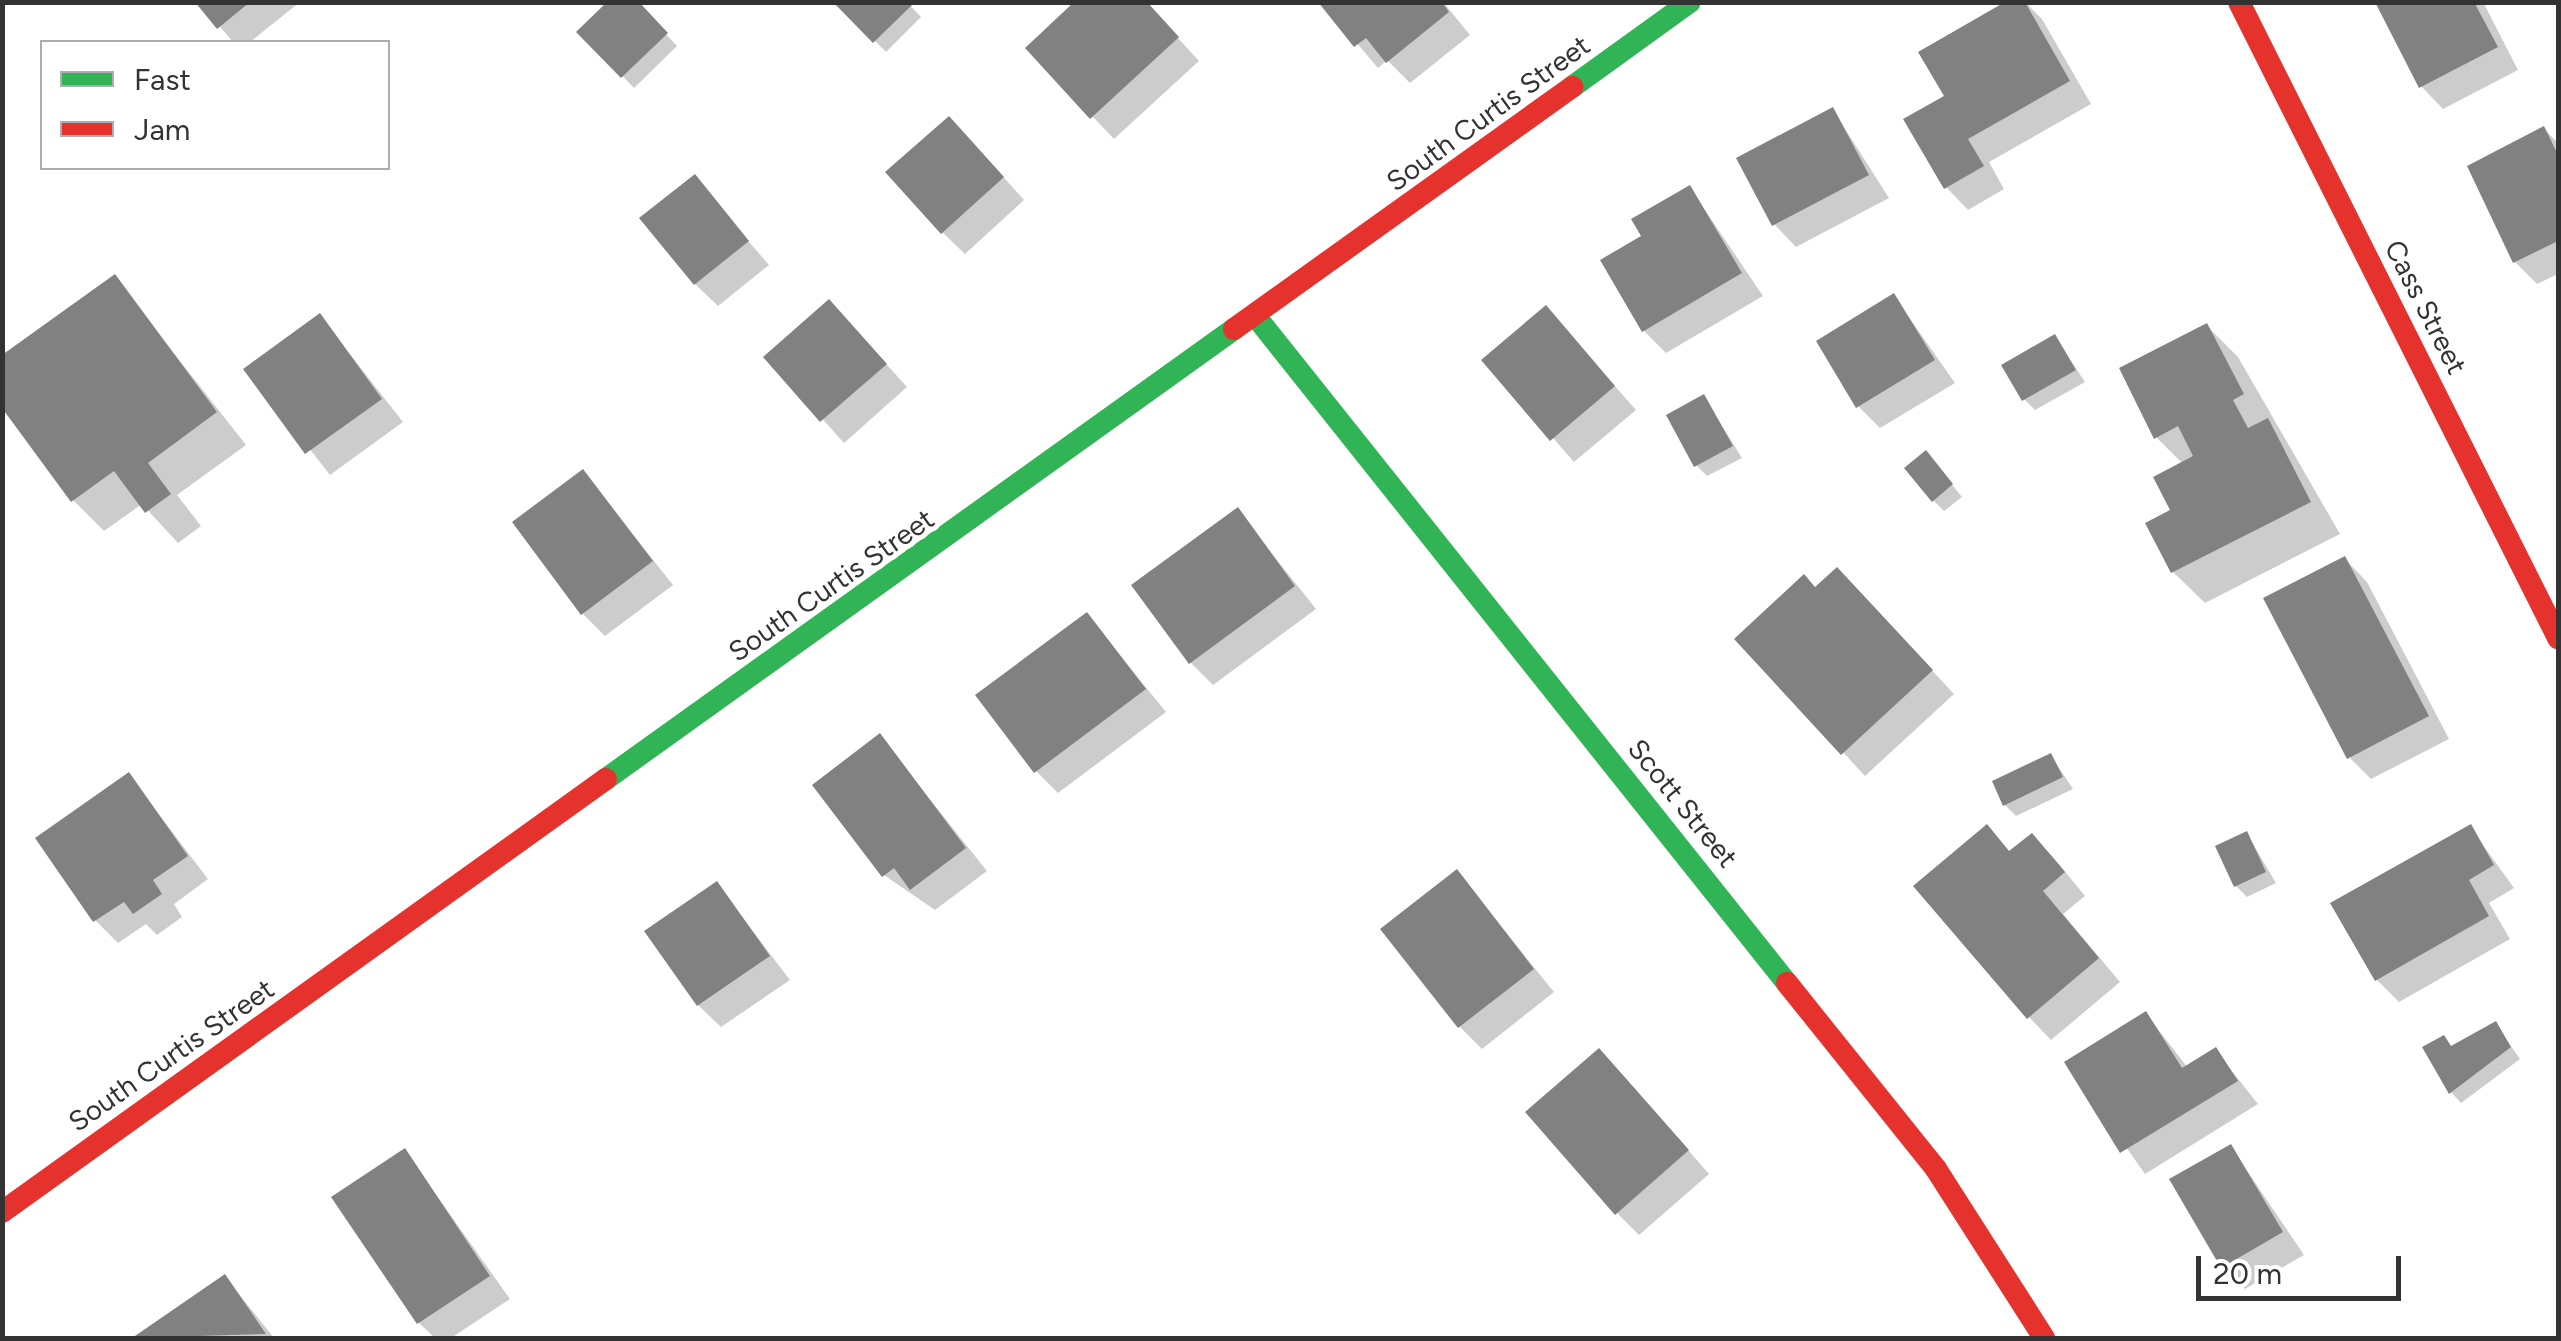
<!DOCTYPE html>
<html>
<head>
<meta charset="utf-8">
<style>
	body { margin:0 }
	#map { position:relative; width:2561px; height:1341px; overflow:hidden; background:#fff; font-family:Figtree,sans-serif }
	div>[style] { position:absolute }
	.shadow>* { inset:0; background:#0003 }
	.building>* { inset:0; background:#818181 }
	.fast>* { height:22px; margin:-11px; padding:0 11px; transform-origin:11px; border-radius:11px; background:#30b455 }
	.jam>* { height:22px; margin:-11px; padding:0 11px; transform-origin:11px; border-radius:11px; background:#e5322d }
	span { translate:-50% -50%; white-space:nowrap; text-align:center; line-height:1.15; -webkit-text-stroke:10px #fff; paint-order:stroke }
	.street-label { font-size:28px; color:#333 }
	.frame { position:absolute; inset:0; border:5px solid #333; pointer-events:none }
	.legend { position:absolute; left:40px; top:40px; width:350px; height:130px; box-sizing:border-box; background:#fff; border:2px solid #adadad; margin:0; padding:12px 18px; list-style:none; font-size:30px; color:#333 }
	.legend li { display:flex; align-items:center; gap:20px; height:50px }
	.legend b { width:50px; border:2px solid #adadad }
	.scale { position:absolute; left:2196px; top:1256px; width:205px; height:45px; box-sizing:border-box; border:5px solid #333; border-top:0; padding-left:12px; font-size:30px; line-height:35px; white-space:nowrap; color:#333; -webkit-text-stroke:8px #fff; paint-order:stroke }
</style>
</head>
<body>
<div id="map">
	<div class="shadow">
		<i style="clip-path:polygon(199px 2px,300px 2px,250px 42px,233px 42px)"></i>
		<i style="clip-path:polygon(636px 2px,677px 46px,634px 88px,580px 32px)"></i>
		<i style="clip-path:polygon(836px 2px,907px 2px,921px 17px,886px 52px)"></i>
		<i style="clip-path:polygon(1145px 2px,1199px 61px,1114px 139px,1028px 48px)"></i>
		<i style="clip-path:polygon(1322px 2px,1443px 2px,1470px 35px,1410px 83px,1387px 60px,1378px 68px)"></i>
		<i style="clip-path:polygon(2010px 2px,2025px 2px,2042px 19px,2091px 104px,1989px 162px,2004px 189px,1968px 210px,1946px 187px,1948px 96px)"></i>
		<i style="clip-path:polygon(2378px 2px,2483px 2px,2518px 70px,2443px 109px,2421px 86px)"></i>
		<i style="clip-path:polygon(1833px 110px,1889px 198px,1796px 247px,1774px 224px)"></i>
		<i style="clip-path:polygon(2544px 129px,2558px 143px,2558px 274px,2537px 284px,2515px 262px)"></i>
		<i style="clip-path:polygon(971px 141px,1024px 200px,965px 254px,942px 232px)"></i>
		<i style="clip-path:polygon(694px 178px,769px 265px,718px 306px,695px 284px)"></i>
		<i style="clip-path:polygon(1690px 188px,1763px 296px,1666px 353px,1644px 331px,1645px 237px)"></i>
		<i style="clip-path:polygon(114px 277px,246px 445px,177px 495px,201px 526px,178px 543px,142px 504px,104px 531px,73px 500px)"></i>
		<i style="clip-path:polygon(1894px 296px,1955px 383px,1880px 428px,1858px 406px)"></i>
		<i style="clip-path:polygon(1546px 308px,1636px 410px,1574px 462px,1485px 360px)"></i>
		<i style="clip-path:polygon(320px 316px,403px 422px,330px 475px,247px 369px)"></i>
		<i style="clip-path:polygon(851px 325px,907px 387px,844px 443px,767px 357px)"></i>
		<i style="clip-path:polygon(2207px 326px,2238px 357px,2340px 534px,2205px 603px,2173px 572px,2183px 464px,2156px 437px)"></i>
		<i style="clip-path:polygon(2055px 337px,2085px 382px,2035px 410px,2024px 399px)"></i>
		<i style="clip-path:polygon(1704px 397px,1742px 458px,1707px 476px,1696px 465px)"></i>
		<i style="clip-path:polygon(1936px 465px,1962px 497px,1944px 511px,1934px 501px)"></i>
		<i style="clip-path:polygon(583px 472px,673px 585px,605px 636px,583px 614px)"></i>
		<i style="clip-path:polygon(1238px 511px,1316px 609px,1213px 685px,1190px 662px)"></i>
		<i style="clip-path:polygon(2345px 559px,2367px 582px,2449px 739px,2371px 779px,2349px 757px)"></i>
		<i style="clip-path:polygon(1816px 590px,1859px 592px,1954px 694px,1865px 776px,1738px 639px)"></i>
		<i style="clip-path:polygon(1087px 615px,1166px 712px,1058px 793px,1036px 771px)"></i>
		<i style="clip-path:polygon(880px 737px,987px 871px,935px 910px,884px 875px)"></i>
		<i style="clip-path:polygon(2051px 756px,2073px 789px,2016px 816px,2005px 805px)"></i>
		<i style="clip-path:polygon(129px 775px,208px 879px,174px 904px,182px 917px,157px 935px,146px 924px,118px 943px,95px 920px)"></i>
		<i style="clip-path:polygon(2470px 827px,2514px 888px,2489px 903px,2510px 939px,2399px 1002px,2377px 980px)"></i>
		<i style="clip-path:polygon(1987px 828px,2011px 853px,2032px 836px,2054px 858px,2085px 896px,2063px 914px,2120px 982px,2051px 1040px,2029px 1017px)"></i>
		<i style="clip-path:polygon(2247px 834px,2276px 883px,2247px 897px,2236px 886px)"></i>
		<i style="clip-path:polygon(1457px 872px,1554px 992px,1482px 1049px,1459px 1026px)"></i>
		<i style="clip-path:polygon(717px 884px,790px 980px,721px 1027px,698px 1005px)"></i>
		<i style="clip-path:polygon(2146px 1014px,2188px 1068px,2216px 1051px,2258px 1104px,2145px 1174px,2067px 1063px)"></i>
		<i style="clip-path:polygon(2495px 1024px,2520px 1059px,2461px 1103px,2451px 1092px,2443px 1038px,2453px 1047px)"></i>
		<i style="clip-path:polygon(1621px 1073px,1709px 1174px,1639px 1235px,1617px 1213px)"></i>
		<i style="clip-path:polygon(2231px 1147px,2304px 1255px,2245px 1289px,2223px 1266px)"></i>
		<i style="clip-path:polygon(405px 1151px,510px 1299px,451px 1338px,435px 1338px,419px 1323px)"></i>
		<i style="clip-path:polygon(225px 1277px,274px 1338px,137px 1338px)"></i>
	</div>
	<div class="building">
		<i style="clip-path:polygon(195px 2px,250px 2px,217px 29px)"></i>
		<i style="clip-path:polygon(607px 2px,639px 2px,668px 33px,621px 78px,576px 32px)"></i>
		<i style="clip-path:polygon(833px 2px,910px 2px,912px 5px,873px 43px)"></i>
		<i style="clip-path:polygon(1074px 2px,1147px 2px,1179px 37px,1090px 119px,1025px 48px)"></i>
		<i style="clip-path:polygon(1318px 2px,1442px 2px,1449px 12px,1386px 63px,1366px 38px,1354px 47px)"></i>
		<i style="clip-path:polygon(2005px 2px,2025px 2px,2070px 81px,1968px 139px,1984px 166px,1944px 189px,1903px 119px,1944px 96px,1918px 52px)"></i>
		<i style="clip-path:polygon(2375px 2px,2474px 2px,2498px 47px,2419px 88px)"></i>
		<i style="clip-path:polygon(1833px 107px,1869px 175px,1772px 226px,1736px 158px)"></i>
		<i style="clip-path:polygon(949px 116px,1004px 177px,941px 234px,885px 172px)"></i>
		<i style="clip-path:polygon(2544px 126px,2558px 155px,2558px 241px,2513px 263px,2467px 166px)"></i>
		<i style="clip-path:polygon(695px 174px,749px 241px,694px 285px,639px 218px)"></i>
		<i style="clip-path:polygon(1690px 185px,1742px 273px,1642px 332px,1600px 260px,1641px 236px,1631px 219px)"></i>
		<i style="clip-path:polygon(115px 274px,217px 412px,148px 463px,171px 494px,145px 513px,114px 471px,71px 502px,2px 408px,2px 355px)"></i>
		<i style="clip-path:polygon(1894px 293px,1935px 360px,1856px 408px,1816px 341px)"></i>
		<i style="clip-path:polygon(829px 299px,887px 364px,820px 422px,763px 357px)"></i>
		<i style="clip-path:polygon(1546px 305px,1615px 386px,1550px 441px,1481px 360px)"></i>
		<i style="clip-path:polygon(320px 313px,382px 399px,305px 454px,243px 369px)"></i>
		<i style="clip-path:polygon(2207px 323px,2244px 394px,2233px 400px,2248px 428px,2268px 418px,2311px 502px,2171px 573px,2145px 523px,2170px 510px,2153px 477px,2193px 456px,2178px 426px,2154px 439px,2119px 368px)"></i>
		<i style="clip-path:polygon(2055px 334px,2076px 370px,2022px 401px,2001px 365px)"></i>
		<i style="clip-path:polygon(1704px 394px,1733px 446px,1694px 467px,1666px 415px)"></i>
		<i style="clip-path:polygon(1926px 450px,1953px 484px,1932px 502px,1904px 468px)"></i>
		<i style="clip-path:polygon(583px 469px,653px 561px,581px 615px,512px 522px)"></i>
		<i style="clip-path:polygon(1238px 507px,1295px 586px,1189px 664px,1131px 585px)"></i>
		<i style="clip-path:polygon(2345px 556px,2429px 716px,2347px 759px,2263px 598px)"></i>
		<i style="clip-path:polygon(1837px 567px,1933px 670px,1841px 755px,1734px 639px,1804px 574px,1815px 587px)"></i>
		<i style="clip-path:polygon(1087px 612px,1146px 689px,1034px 773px,975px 695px)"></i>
		<i style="clip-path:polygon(880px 733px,966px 848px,910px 890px,894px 868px,882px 877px,812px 785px)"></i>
		<i style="clip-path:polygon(2051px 753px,2063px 777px,2003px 806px,1992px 781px)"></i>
		<i style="clip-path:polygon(129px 772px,188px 856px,153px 880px,162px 894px,133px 914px,124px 902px,93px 922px,35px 838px)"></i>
		<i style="clip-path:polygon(1987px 824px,2009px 851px,2032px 833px,2065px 872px,2043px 891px,2099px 958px,2027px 1019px,1913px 886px)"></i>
		<i style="clip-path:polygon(2471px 824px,2494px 865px,2469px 880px,2489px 916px,2375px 981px,2330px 903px)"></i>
		<i style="clip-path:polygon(2247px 831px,2266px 872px,2234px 887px,2215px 846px)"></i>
		<i style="clip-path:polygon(1457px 869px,1534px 969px,1458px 1028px,1380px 929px)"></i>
		<i style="clip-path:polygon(717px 881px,770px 956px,697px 1006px,644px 931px)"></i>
		<i style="clip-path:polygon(2146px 1011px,2182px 1068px,2216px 1047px,2238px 1081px,2120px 1153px,2064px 1062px)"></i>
		<i style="clip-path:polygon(2496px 1021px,2511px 1047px,2449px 1094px,2422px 1047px,2444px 1035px,2451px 1046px)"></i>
		<i style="clip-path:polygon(1599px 1048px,1689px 1150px,1615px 1215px,1525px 1112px)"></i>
		<i style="clip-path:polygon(2231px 1144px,2283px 1232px,2221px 1268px,2169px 1179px)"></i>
		<i style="clip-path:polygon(405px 1148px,490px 1276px,417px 1324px,331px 1197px)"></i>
		<i style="clip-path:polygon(225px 1274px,266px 1334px,132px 1338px)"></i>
	</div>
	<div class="fast">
		<i style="left:1572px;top:87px;width:145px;rotate:-35.8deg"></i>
		<i style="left:1257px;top:318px;width:850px;rotate:51.45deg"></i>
		<i style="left:606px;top:779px;width:773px;rotate:-35.62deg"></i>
	</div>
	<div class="jam">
		<i style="left:2239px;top:2px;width:712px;rotate:63.36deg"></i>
		<i style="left:1234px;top:329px;width:416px;rotate:-35.6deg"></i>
		<i style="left:1787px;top:983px;width:238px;rotate:51.3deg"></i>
		<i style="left:1936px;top:1169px;width:201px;rotate:57.4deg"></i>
		<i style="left:2px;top:1212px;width:743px;rotate:-35.64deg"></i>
	</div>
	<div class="street-label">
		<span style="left:1488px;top:113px;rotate:-36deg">South Curtis Street</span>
		<span style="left:2426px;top:307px;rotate:63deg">Cass Street</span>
		<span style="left:831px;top:585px;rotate:-35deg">South Curtis Street</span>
		<span style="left:1683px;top:803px;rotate:51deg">Scott Street</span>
		<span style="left:171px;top:1055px;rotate:-35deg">South Curtis Street</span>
	</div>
	<div class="frame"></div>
	<ul class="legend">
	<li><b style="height:12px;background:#30b455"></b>Fast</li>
	<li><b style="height:12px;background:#e5322d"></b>Jam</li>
	</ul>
	<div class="scale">20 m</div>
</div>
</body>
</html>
